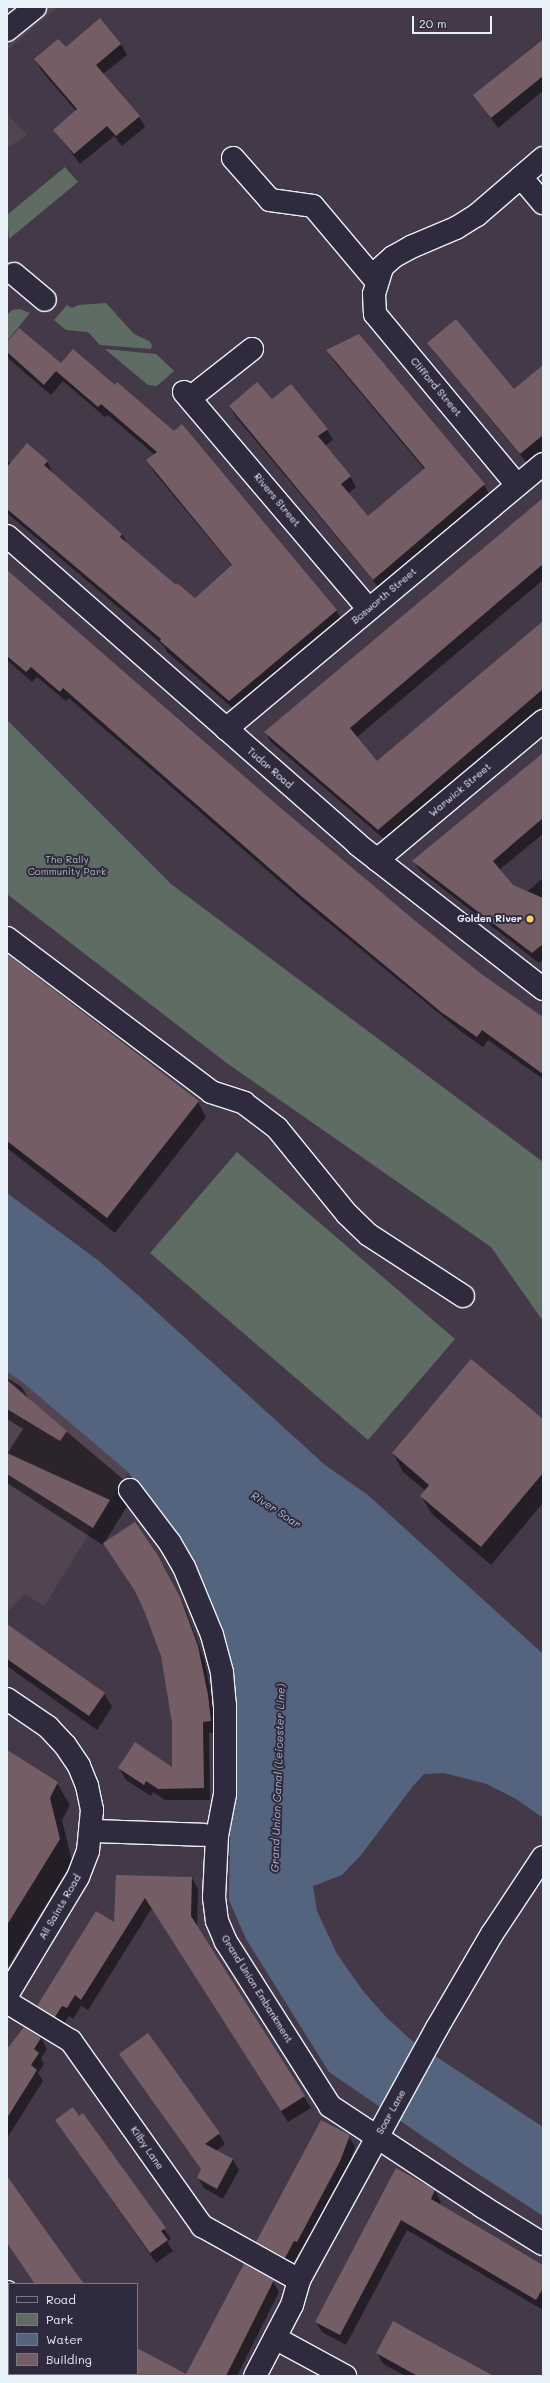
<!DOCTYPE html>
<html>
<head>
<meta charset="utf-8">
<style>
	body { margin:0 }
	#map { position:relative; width:550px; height:2383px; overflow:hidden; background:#443949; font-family:Mali,sans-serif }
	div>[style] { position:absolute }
	.built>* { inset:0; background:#534452 }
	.green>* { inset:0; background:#5e6c63 }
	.water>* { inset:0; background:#54647e }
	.shadow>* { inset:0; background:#0007 }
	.building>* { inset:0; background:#755d66 }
	.roads { filter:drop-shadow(1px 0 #e8f1f8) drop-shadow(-1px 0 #e8f1f8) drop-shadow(0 1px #e8f1f8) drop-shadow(0 -1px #e8f1f8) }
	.minor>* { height:22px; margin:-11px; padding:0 11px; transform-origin:11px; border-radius:11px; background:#2f2a3d }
	.dots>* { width:11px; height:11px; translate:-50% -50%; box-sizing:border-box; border:2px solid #2f2a3d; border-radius:50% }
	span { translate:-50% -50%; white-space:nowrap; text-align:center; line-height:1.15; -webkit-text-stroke:4px #2f2a3d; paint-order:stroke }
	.street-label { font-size:10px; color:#e8f1f8 }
	.park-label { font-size:10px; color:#aab5b5 }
	.poi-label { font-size:10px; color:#e8f1f8; font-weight:700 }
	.right { translate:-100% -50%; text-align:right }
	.water-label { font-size:11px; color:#adb9c7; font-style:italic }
	.frame { position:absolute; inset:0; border:8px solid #e8f1f8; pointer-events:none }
	.legend { position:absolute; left:8px; top:2283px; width:130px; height:92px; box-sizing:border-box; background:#2f2a3d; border:1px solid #797a88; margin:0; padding:5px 7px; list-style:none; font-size:12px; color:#e8f1f8 }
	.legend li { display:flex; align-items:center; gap:8px; height:20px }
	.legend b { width:20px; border:1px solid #797a88 }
	.scale { position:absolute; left:412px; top:16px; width:80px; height:18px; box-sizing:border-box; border:2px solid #e8f1f8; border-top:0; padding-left:5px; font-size:12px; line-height:14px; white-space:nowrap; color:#e8f1f8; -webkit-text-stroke:3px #2f2a3d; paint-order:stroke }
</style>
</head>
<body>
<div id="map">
	<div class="built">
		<i style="clip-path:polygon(7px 7px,58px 7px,7px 50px)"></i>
		<i style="clip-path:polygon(7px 114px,27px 135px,7px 148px)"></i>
		<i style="clip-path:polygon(7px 1372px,22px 1382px,128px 1472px,44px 1606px,25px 1594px,7px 1612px)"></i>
	</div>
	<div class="green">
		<i style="clip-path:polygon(65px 167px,78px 182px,9px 239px,7px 215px)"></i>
		<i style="clip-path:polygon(106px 303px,134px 334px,149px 341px,152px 345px,151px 349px,100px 345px,88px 332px,66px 330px,54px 320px,67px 305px,72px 308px,79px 305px)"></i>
		<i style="clip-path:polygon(20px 309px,30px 313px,7px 341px,7px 315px,12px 310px)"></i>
		<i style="clip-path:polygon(105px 349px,156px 354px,174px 371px,157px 386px,148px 385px)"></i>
		<i style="clip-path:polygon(7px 720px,171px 884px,543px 1162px,543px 1321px,491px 1247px,228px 1064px,7px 894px)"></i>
		<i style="clip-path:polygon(237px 1152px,455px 1339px,368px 1440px,150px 1253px)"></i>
	</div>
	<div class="water">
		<i style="clip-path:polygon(7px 1193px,99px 1261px,139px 1296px,325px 1465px,368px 1495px,543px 1654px,543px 1818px,516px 1799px,487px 1784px,444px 1773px,424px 1774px,413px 1786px,361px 1855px,342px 1875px,313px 1886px,317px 1911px,337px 1954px,363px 1991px,387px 2018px,411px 2040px,543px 2127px,543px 2216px,466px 2166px,329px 2072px,246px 1939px,229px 1900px,231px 1784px,213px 1612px,195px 1563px,128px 1472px,22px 1382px,7px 1372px)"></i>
	</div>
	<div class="shadow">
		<i style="clip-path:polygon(543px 38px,543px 91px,498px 128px,474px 95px)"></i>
		<i style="clip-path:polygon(121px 44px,127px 55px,103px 74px,139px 117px,145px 127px,122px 146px,114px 136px,80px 164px,54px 130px,76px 111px,41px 70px,35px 59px,66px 49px)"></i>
		<i style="clip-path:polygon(429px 343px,514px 391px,543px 366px,543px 450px,527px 463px,435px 353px)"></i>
		<i style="clip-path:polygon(7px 344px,61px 364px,336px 610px,342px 621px,236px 711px,167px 652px,164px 646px,7px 513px,7px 460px,11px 464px,47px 461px,53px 474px,122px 534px,128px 545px,176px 586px,195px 599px,232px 566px,154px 472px,148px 461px,155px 455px,108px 415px,105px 417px,63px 381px,51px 395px,9px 359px,7px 355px)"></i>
		<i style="clip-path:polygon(327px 350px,484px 485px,490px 495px,380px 589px,236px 417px,230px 407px,271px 401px,327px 429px,333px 440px,325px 446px,350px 476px,356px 487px,348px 494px,368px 518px,425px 470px,333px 360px)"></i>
		<i style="clip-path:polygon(543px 499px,543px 580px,356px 738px,377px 762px,543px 624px,543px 705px,384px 839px,271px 742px,265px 732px)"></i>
		<i style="clip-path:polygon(7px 571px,275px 805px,480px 974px,543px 1019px,543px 1079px,488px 1040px,483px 1047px,463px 1033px,307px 905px,69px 698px,66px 701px,37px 677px,32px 682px,7px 660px)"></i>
		<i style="clip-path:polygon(543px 754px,543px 834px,499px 870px,521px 897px,543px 878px,543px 959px,539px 963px,420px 871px,414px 861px)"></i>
		<i style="clip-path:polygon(7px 955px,198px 1102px,206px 1117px,115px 1233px,7px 1148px)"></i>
		<i style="clip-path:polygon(7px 1378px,22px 1387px,30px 1401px,123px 1479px,133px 1497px,103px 1545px,7px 1483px,7px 1454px,23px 1429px,7px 1419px)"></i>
		<i style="clip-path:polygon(543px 1420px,543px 1503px,491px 1565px,432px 1514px,421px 1496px,426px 1491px,403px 1472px,393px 1453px)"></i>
		<i style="clip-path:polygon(105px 1544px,164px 1566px,186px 1610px,204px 1659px,214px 1707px,217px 1733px,209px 1733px,210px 1800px,165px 1800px,153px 1792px,151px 1796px,126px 1780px,119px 1768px,173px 1769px,173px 1722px,162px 1656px,139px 1597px)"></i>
		<i style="clip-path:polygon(7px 1627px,104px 1693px,112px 1707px,97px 1730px,7px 1666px)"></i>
		<i style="clip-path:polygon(7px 1751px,57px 1783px,70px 1805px,62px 1820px,72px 1862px,7px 1968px)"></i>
		<i style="clip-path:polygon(117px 1876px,192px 1878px,198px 1889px,197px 1927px,311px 2108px,288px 2122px,152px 1908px,88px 2010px,81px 2006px,73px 2019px,69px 2016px,62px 2027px,45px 2017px,38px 2006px,115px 1924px)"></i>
		<i style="clip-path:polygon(148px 2034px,219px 2134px,225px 2144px,216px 2151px,233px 2160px,239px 2170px,223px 2199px,204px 2188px,198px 2178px,202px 2170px,120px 2054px)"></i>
		<i style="clip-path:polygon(41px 2038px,47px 2049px,41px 2058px,44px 2064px,38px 2073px,43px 2081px,7px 2138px,7px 2056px)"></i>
		<i style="clip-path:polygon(83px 2114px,171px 2239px,167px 2242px,173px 2251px,156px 2263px,56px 2120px,79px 2117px)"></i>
		<i style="clip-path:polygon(349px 2136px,355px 2147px,346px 2172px,303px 2252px,300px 2250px,291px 2268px,263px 2252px,257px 2242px)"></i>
		<i style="clip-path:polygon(397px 2169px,435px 2191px,441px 2202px,439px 2205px,543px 2266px,543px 2310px,407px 2230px,346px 2345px,322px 2332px,316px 2322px)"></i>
		<i style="clip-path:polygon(273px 2281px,279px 2292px,237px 2376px,108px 2376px,104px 2374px,137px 2374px,137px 2349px,186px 2375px)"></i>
		<i style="clip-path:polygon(377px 2353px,492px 2376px,406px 2376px,383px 2364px)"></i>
	</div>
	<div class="building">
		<i style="clip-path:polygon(100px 18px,121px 44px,96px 65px,140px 116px,116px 136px,107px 126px,74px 154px,53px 130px,77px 109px,34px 59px,58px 39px,66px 47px)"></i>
		<i style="clip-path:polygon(543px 39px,543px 76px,491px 118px,473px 95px)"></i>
		<i style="clip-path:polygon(456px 319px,514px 389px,543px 365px,543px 435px,520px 454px,427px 343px)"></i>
		<i style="clip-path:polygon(19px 328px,61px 363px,73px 349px,115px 385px,117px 382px,174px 431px,182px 424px,337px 610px,229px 701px,160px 641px,161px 639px,7px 509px,7px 467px,27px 443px,48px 461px,44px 465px,122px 534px,120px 537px,176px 585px,177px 583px,195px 598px,232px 565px,146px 460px,157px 452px,101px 404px,98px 407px,56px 371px,44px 385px,7px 352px,7px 342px)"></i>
		<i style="clip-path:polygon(359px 334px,485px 484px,373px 580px,229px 406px,257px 382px,272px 399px,291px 384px,328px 429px,318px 436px,351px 476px,341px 484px,368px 516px,425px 468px,326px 350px)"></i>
		<i style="clip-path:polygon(543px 498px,543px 564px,350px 728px,377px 761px,543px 621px,543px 689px,378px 830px,264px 732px)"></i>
		<i style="clip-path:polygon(7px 570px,276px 804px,418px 923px,480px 973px,543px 1017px,543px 1074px,482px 1030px,477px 1037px,441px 1012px,300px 895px,63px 688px,60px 692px,31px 667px,26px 672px,7px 656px)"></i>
		<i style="clip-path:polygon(543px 753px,543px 818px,493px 861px,513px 885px,543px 898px,543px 944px,532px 953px,412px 861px)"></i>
		<i style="clip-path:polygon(7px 954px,199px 1101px,107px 1218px,7px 1141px)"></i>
		<i style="clip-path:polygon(471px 1359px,543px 1419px,543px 1473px,481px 1547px,420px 1496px,429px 1485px,392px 1453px)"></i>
		<i style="clip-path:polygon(7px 1380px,67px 1431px,60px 1441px,7px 1409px)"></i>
		<i style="clip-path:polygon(7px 1453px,110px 1500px,93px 1528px,7px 1474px)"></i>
		<i style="clip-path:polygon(135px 1522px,157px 1554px,180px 1597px,198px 1646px,208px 1695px,211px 1721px,203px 1722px,204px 1788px,158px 1789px,146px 1781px,144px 1785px,118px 1768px,135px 1742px,172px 1767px,172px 1723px,161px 1656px,145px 1613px,135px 1591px,103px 1543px)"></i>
		<i style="clip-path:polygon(7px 1624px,105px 1693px,89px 1716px,7px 1659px)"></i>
		<i style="clip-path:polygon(7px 1750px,58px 1782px,50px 1798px,60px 1839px,7px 1925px)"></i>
		<i style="clip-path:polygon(116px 1875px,192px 1877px,191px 1916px,305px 2096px,281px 2111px,145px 1898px,81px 2000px,75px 1995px,67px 2008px,62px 2006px,55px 2017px,37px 2006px,96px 1911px,114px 1922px)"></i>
		<i style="clip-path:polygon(24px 2027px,41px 2038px,34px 2049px,39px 2053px,31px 2065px,37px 2070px,7px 2118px,7px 2049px)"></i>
		<i style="clip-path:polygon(148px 2033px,220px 2133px,205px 2144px,233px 2159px,217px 2189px,197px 2178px,201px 2169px,119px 2054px)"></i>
		<i style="clip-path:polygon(73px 2107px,79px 2116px,83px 2113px,166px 2228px,161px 2231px,168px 2240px,150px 2253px,55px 2120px)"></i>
		<i style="clip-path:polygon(321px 2120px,350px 2135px,340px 2161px,297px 2242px,294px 2241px,285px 2258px,256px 2242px)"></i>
		<i style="clip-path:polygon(396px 2168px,435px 2190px,431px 2199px,543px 2265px,543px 2288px,536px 2300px,401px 2220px,340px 2335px,315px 2322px)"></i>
		<i style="clip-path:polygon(7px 2176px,46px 2231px,84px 2284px,35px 2284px,7px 2243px)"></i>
		<i style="clip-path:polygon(244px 2264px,274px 2280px,226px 2376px,137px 2376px,137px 2348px,186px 2374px)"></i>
		<i style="clip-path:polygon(393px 2321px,429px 2341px,494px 2376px,418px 2376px,412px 2373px,376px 2353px)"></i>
	</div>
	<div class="roads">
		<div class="minor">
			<i style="left:7px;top:30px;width:36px;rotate:-39deg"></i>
			<i style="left:233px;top:158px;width:56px;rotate:48.6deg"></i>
			<i style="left:270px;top:200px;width:43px;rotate:7.9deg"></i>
			<i style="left:313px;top:206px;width:99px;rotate:49.9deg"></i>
			<i style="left:521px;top:177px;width:34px;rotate:50deg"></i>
			<i style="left:14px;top:274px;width:40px;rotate:40deg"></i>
			<i style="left:184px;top:392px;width:285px;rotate:49.6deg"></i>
			<i style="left:190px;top:398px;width:79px;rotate:-38.3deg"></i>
			<i style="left:517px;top:485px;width:222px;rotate:-129.7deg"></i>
			<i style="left:375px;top:314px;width:20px;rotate:-93deg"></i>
			<i style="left:374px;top:294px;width:28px;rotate:-73deg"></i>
			<i style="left:382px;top:267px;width:15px;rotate:-42deg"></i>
			<i style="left:393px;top:257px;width:21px;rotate:-29deg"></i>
			<i style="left:411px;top:247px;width:49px;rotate:-22.9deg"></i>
			<i style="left:456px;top:228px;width:25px;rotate:-32deg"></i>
			<i style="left:477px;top:215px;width:87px;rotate:-40.8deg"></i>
			<i style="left:7px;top:536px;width:466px;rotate:41.3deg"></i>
			<i style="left:357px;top:844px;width:236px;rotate:37.9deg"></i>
			<i style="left:226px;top:729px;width:413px;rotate:-39.9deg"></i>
			<i style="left:377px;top:860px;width:217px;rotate:-39.9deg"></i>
			<i style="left:7px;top:938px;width:256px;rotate:37deg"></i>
			<i style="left:211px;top:1092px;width:35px;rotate:18deg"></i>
			<i style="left:244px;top:1103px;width:41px;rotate:37.1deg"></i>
			<i style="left:277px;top:1128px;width:111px;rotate:50.9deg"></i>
			<i style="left:347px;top:1214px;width:30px;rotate:44deg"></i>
			<i style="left:369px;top:1235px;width:112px;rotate:33deg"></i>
			<i style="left:130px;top:1490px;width:66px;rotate:53deg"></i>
			<i style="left:170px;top:1543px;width:28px;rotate:60deg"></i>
			<i style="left:184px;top:1567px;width:74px;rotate:67.6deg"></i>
			<i style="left:212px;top:1635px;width:39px;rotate:75deg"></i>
			<i style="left:222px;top:1673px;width:32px;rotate:85deg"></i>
			<i style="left:225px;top:1705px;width:89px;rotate:90deg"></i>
			<i style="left:225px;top:1794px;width:43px;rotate:100.8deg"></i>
			<i style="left:217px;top:1836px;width:61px;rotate:92.8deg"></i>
			<i style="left:214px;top:1897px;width:24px;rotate:83deg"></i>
			<i style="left:217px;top:1921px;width:23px;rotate:67deg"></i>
			<i style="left:226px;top:1942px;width:194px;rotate:57.6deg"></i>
			<i style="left:330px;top:2106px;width:183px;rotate:33.4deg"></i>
			<i style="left:483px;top:2207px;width:70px;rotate:31.7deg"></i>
			<i style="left:7px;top:1699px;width:50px;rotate:34.3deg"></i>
			<i style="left:48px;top:1727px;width:25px;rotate:47deg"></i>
			<i style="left:65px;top:1745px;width:25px;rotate:56deg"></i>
			<i style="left:79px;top:1766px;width:22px;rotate:68deg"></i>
			<i style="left:87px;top:1786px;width:25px;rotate:78deg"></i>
			<i style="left:92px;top:1810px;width:41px;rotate:95.6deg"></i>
			<i style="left:88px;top:1851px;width:28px;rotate:111deg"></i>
			<i style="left:78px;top:1877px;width:138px;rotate:121deg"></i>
			<i style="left:91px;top:1831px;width:113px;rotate:2deg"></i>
			<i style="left:7px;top:2002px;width:75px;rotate:31.4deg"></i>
			<i style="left:71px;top:2041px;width:227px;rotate:54.7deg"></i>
			<i style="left:202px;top:2226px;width:111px;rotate:29.1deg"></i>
			<i style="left:7px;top:2292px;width:4px;rotate:56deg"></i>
			<i style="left:275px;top:2338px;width:80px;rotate:28.5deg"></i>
			<i style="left:66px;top:2374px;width:2px;rotate:63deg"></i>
			<i style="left:255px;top:2376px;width:80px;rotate:-62.5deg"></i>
			<i style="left:292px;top:2305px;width:26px;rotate:-74deg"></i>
			<i style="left:299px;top:2280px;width:287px;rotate:-61.3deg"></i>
			<i style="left:437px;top:2028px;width:109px;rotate:-59.7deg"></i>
			<i style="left:492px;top:1934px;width:92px;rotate:-56.5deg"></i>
		</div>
	</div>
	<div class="dots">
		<i style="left:530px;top:919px;background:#ffd166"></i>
	</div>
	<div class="street-label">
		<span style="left:436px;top:387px;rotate:50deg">Clifford Street</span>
		<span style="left:277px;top:500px;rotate:50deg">Rivers Street</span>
		<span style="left:384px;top:596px;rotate:-40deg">Bosworth Street</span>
		<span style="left:270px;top:768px;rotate:41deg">Tudor Road</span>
		<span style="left:460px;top:790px;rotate:-40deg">Warwick Street</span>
		<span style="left:60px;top:1907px;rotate:-60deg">All Saints Road</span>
		<span style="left:257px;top:1989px;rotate:58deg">Grand Union Embankment</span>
		<span style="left:391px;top:2112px;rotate:-61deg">Soar Lane</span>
		<span style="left:147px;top:2148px;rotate:55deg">Kilby Lane</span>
	</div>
	<div class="park-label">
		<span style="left:67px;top:865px">The Rally<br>Community Park</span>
	</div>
	<div class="poi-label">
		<span class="right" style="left:522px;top:919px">Golden River</span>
	</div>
	<div class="water-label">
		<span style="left:276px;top:1510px;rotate:33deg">River Soar</span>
		<span style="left:278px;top:1778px;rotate:-88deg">Grand Union Canal (Leicester Line)</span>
	</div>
	<div class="frame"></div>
	<ul class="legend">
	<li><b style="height:5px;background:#2f2a3d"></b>Road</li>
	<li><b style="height:11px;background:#5e6c63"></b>Park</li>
	<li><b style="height:11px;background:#54647e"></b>Water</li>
	<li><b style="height:11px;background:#755d66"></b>Building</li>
	</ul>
	<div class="scale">20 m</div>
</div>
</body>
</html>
